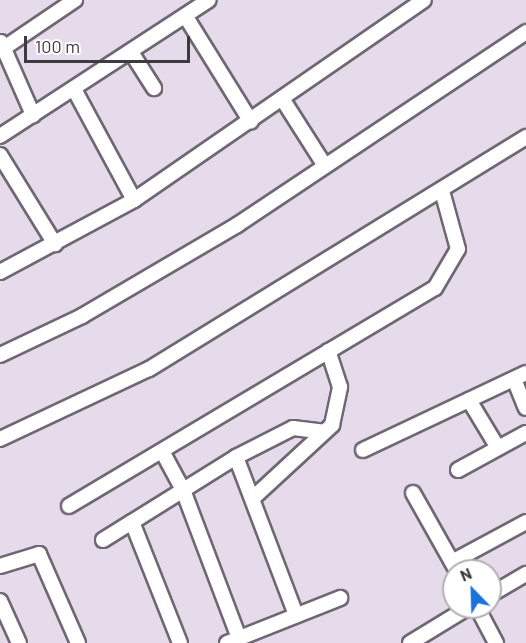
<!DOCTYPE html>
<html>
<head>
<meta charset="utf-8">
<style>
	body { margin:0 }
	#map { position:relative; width:526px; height:643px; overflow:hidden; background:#e6dbea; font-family:Barlow,sans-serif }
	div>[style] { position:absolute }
	.roads { filter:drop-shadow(2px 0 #706774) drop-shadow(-2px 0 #706774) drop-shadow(0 2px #706774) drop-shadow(0 -2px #706774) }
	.minor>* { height:14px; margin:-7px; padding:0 7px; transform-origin:7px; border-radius:7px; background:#fff }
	span { translate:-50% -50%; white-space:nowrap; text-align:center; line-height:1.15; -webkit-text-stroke:6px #fff; paint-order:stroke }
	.north { position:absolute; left:442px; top:559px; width:60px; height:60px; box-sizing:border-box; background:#fff; border:2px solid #b2b0b3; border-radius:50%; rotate:337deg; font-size:16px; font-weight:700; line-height:24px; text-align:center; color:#3e3a40 }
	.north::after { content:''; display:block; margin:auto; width:21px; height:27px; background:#1973dc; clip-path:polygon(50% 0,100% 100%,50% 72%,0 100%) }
	.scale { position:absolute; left:24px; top:36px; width:166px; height:27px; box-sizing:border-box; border:3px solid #3e3a40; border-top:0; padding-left:8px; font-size:18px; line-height:21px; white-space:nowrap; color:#3e3a40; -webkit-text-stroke:4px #fff; paint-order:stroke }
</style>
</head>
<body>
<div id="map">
	<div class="roads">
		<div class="minor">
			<i style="left:186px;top:17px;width:123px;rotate:58.2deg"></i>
			<i style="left:1px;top:42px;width:80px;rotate:66.3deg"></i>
			<i style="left:4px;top:48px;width:86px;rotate:-34.1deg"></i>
			<i style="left:131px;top:52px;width:43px;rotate:57.4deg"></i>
			<i style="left:74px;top:89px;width:126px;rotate:61.6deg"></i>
			<i style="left:283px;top:100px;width:78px;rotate:57.5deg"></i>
			<i style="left:0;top:136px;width:249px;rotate:-33.1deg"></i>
			<i style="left:0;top:155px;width:105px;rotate:58.3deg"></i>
			<i style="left:0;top:272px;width:152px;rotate:-28.2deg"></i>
			<i style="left:134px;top:200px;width:352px;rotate:-34.6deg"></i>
			<i style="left:0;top:355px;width:91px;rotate:-25.4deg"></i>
			<i style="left:82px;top:316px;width:180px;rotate:-30.4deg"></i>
			<i style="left:237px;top:225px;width:348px;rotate:-33.7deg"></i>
			<i style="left:514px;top:379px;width:31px;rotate:68deg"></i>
			<i style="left:469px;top:400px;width:56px;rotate:58.9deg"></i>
			<i style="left:0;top:439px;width:165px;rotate:-25.2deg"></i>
			<i style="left:149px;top:369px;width:443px;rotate:-31.6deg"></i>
			<i style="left:363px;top:450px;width:180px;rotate:-25.3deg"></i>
			<i style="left:162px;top:451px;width:44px;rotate:61.7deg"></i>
			<i style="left:183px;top:490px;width:158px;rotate:69.3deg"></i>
			<i style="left:236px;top:457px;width:64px;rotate:-27deg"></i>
			<i style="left:293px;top:428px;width:31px;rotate:7deg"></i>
			<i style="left:458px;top:470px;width:77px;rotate:-28.6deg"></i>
			<i style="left:413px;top:493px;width:90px;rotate:60.6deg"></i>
			<i style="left:253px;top:498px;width:108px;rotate:-42.7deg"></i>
			<i style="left:332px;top:425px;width:39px;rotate:-78deg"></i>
			<i style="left:340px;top:387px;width:38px;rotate:-108deg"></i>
			<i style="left:69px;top:506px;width:426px;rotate:-30.8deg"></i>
			<i style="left:435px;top:288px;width:45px;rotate:-59.5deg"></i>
			<i style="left:458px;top:249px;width:60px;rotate:-105.4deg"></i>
			<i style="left:103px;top:540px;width:34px;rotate:-32deg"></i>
			<i style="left:452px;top:562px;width:84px;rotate:-28.4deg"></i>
			<i style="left:0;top:566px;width:41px;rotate:-17.1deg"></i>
			<i style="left:39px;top:554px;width:97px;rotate:66.3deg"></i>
			<i style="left:490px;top:595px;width:42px;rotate:-30.3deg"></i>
			<i style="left:0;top:601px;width:46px;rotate:65.7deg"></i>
			<i style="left:477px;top:607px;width:41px;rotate:62.2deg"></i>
			<i style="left:180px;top:643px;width:130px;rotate:-111.6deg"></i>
			<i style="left:132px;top:522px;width:123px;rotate:-32deg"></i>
			<i style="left:236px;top:457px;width:169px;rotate:69.2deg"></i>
			<i style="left:227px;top:643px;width:122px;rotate:-21.7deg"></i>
			<i style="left:410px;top:643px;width:69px;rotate:-31.4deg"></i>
		</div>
	</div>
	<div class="north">N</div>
	<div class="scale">100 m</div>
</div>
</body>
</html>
